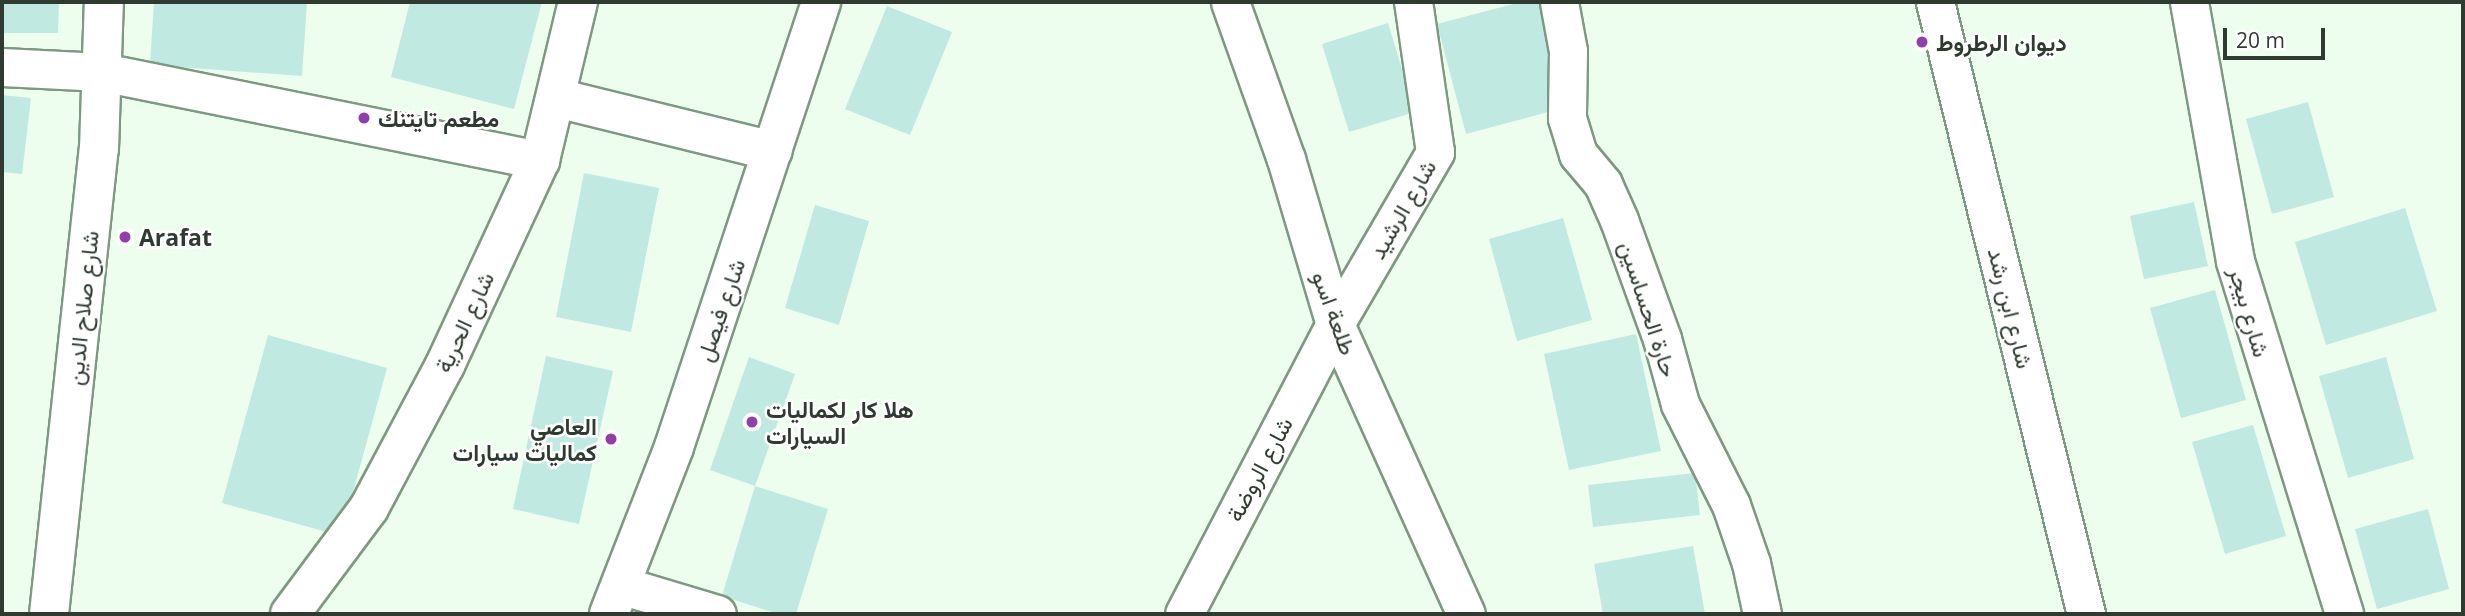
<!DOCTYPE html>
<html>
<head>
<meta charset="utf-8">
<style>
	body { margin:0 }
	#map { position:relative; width:2465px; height:616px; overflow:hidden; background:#edfeee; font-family:"Open Sans",Vazirmatn,sans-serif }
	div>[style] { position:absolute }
	.building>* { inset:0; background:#c0e9e1 }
	.roads { filter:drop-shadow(2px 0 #7e9881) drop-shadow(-2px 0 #7e9881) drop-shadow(0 2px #7e9881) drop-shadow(0 -2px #7e9881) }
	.minor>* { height:37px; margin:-18.5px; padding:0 18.5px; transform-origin:18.5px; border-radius:18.5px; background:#fff }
	.tertiary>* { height:38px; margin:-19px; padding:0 19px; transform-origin:19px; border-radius:19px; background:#fff }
	.secondary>* { height:38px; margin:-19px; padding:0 19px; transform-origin:19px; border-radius:19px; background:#fff }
	.dots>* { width:19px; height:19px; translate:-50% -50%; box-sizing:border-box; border:4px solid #fff; border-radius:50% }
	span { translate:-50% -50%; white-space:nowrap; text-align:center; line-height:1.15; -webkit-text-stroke:5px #fff; paint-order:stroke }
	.poi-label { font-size:23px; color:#2f3b31; font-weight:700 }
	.left { translate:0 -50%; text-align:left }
	.right { translate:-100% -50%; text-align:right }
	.street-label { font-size:23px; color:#2f3b31 }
	.frame { position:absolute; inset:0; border:4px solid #2f3b31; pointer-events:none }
	.scale { position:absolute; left:2223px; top:28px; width:102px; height:32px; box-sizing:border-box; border:4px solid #2f3b31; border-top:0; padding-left:9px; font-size:21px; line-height:24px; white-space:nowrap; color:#2f3b31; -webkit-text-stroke:5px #fff; paint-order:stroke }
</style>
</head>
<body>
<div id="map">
	<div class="building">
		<i style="clip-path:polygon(2px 2px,59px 2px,58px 33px,2px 33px)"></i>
		<i style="clip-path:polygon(154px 2px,307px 2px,302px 76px,150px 65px)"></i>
		<i style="clip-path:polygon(410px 2px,542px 2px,514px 109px,391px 77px)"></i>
		<i style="clip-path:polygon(1521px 2px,1546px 2px,1574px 105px,1466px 134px,1437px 24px)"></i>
		<i style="clip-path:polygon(887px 6px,952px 32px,910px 135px,845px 109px)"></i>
		<i style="clip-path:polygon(1388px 23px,1415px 112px,1349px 132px,1322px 44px)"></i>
		<i style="clip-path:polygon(2px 95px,31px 98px,22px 174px,2px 172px)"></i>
		<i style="clip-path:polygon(2308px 102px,2334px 197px,2272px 214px,2246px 119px)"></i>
		<i style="clip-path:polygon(584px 173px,659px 188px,631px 332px,556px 317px)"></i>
		<i style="clip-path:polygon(2194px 202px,2208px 266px,2144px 279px,2130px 216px)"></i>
		<i style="clip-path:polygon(815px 205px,869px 221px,839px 325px,785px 308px)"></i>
		<i style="clip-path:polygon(2405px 208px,2437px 311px,2326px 345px,2295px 242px)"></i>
		<i style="clip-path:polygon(1563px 218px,1592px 320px,1517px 341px,1489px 239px)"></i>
		<i style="clip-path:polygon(2215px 290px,2246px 400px,2181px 418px,2150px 308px)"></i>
		<i style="clip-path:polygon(1636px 334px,1661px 451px,1569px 470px,1544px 354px)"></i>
		<i style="clip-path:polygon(268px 335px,387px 368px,341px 536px,222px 503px)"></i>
		<i style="clip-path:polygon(546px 356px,613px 371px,579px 524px,513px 509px)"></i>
		<i style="clip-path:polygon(749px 357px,795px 374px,755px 486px,710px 470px)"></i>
		<i style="clip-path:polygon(2386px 357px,2414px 459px,2348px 478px,2319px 376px)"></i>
		<i style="clip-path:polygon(2253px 425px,2286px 536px,2225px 554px,2192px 442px)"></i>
		<i style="clip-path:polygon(1695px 473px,1700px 515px,1593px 527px,1588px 485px)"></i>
		<i style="clip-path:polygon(755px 486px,828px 509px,796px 614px,778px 614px,722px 596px)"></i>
		<i style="clip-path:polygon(2428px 509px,2449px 589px,2377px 609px,2355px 529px)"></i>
		<i style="clip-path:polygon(1693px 546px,1705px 614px,1603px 614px,1594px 564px)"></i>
	</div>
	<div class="roads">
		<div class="minor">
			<i style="left:1230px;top:2px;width:167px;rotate:70.4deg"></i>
			<i style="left:1286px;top:159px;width:172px;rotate:73.5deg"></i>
			<i style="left:1335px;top:324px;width:318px;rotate:65.7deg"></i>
			<i style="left:1559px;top:2px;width:50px;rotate:79.6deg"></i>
			<i style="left:1568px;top:51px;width:67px;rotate:90.9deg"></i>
			<i style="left:1567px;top:118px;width:38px;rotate:73deg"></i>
			<i style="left:1578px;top:154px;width:39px;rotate:50deg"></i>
			<i style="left:1603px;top:184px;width:39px;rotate:66deg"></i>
			<i style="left:1619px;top:220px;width:127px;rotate:70.1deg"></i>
			<i style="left:1662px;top:339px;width:67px;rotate:74.5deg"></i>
			<i style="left:1680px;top:404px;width:113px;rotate:63.2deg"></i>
			<i style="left:1731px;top:505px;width:61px;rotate:71deg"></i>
			<i style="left:1751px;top:563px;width:52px;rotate:77.8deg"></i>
			<i style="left:1935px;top:2px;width:630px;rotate:76.14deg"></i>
			<i style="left:2189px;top:2px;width:263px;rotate:79.9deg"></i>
			<i style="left:2235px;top:261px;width:369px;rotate:72.8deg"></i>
			<i style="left:2px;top:67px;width:100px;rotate:2.9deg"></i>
			<i style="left:102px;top:72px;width:447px;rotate:11.4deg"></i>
			<i style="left:620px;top:585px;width:101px;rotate:16.6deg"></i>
			<i style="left:1184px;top:614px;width:327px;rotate:-62.5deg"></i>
			<i style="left:1335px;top:324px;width:199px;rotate:-59.8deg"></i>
			<i style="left:1435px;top:152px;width:152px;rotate:-98.3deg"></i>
		</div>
		<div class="tertiary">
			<i style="left:49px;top:614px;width:468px;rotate:-83.9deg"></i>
			<i style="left:99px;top:149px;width:147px;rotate:-88.1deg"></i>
		</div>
		<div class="secondary">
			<i style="left:557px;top:98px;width:222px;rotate:13.8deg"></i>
			<i style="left:290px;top:614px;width:132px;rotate:-53.3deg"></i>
			<i style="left:369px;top:508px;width:162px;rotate:-62deg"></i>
			<i style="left:445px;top:365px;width:226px;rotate:-65.1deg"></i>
			<i style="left:540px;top:160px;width:163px;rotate:-76.5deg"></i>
			<i style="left:609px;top:614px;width:179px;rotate:-68.7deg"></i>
			<i style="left:674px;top:447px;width:469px;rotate:-71.7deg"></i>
		</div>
	</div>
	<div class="dots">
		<i style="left:1922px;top:42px;background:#913dab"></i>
		<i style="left:364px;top:118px;background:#913dab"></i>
		<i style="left:125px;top:237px;background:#913dab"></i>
		<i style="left:752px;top:422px;background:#913dab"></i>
		<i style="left:611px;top:439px;background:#913dab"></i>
	</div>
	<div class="poi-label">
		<span class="left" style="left:1936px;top:42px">ديوان الرطروط</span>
		<span class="left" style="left:378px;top:118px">مطعم تايتنك</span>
		<span class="left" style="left:139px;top:237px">Arafat</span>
		<span class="left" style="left:766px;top:422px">هلا كار لكماليات<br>السيارات</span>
		<span class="right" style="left:597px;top:439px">العاصي<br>كماليات سيارات</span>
	</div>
	<div class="street-label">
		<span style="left:1402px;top:209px;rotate:-60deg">شارع الرشيد</span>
		<span style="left:82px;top:308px;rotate:-84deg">شارع صلاح الدين</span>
		<span style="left:2011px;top:308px;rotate:76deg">شارع ابن رشد</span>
		<span style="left:1649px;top:309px;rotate:72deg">حارة الحساسين</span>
		<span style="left:720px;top:310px;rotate:-71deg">شارع فيصل</span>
		<span style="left:2250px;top:312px;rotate:74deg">شارع بيجر</span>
		<span style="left:1335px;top:313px;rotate:70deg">طلعة اسو</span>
		<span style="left:464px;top:322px;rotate:-65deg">شارع الحرية</span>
		<span style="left:1259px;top:469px;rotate:-62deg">شارع الروضة</span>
	</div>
	<div class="frame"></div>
	<div class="scale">20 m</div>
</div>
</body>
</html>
